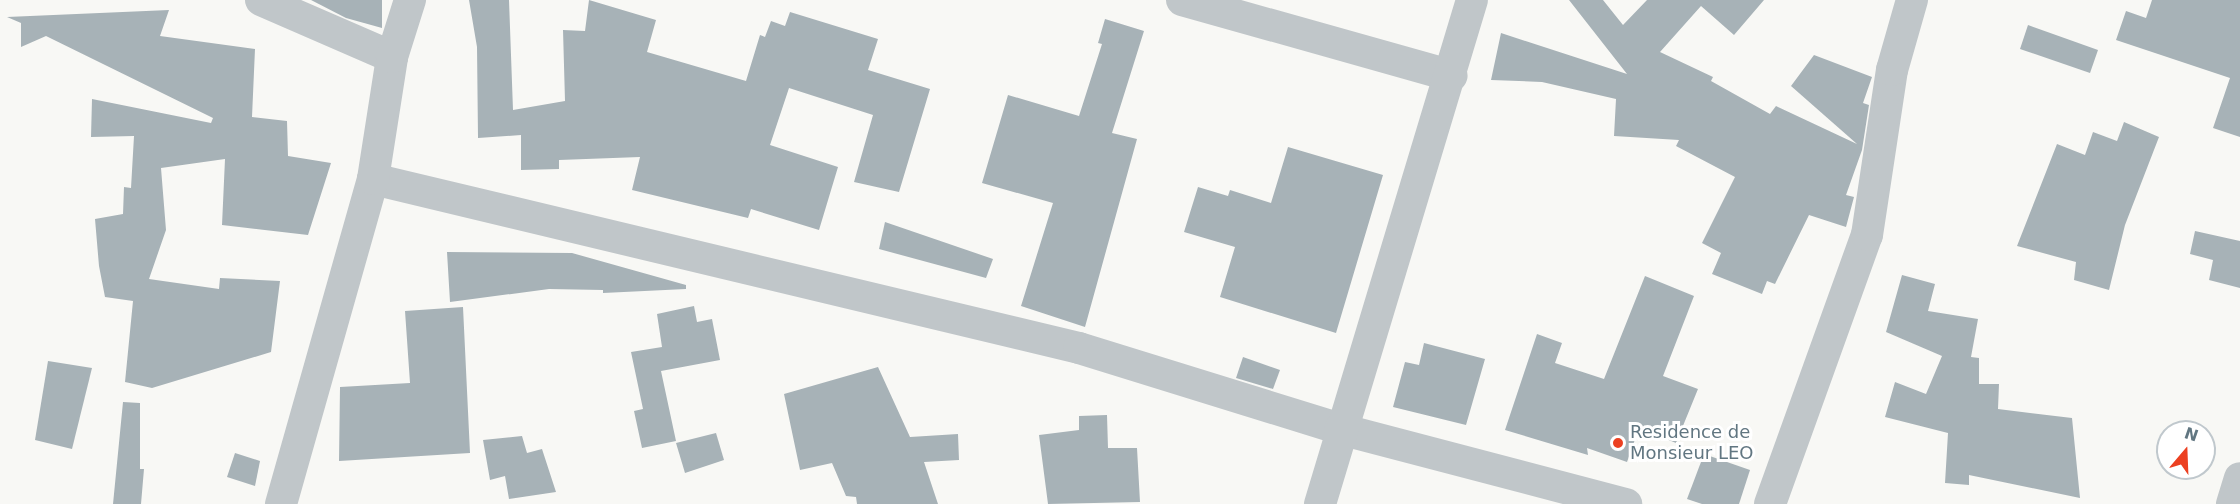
<!DOCTYPE html>
<html>
<head>
<meta charset="utf-8">
<style>
	body { margin:0 }
	#map { position:relative; width:2240px; height:504px; overflow:hidden; background:#f8f8f5; font-family:"DejaVu Sans",sans-serif }
	div>[style] { position:absolute }
	.building>* { inset:0; background:#a7b2b7 }
	.street>* { height:32px; margin:-16px; padding:0 16px; transform-origin:16px; border-radius:16px; background:#c0c6c9 }
	.dots>* { width:16px; height:16px; translate:-50% -50%; box-sizing:border-box; border:3px solid #fff; border-radius:50% }
	span { translate:-50% -50%; white-space:nowrap; text-align:center; line-height:1.15; -webkit-text-stroke:6px #fff; paint-order:stroke }
	.poi-label { font-size:18px; color:#617681 }
	.left { translate:0 -50%; text-align:left }
	.north { position:absolute; left:2156px; top:420px; width:60px; height:60px; box-sizing:border-box; background:#fff; border:2px solid #c0c8cd; border-radius:50%; rotate:19deg; font-size:16px; font-weight:700; line-height:24px; text-align:center; color:#617681 }
	.north::after { content:''; display:block; margin:auto; width:21px; height:27px; background:#ec4021; clip-path:polygon(50% 0,100% 100%,50% 72%,0 100%) }
</style>
</head>
<body>
<div id="map">
	<div class="building">
		<i style="clip-path:polygon(311px 0,382px 0,382px 28px,346px 18px)"></i>
		<i style="clip-path:polygon(469px 0,509px 0,513px 110px,565px 101px,563px 30px,585px 31px,589px 0,656px 20px,647px 52px,746px 81px,760px 35px,765px 37px,771px 21px,785px 26px,790px 12px,878px 39px,868px 70px,930px 89px,899px 192px,854px 182px,873px 115px,789px 88px,770px 145px,838px 167px,819px 230px,751px 209px,748px 218px,632px 190px,640px 157px,559px 160px,559px 169px,521px 170px,521px 135px,478px 138px,477px 47px)"></i>
		<i style="clip-path:polygon(1569px 0,1603px 0,1623px 25px,1647px 0,1764px 0,1734px 35px,1701px 6px,1660px 52px,1713px 77px,1711px 81px,1770px 114px,1776px 106px,1857px 144px,1791px 86px,1814px 55px,1872px 77px,1863px 103px,1869px 105px,1862px 150px,1846px 195px,1854px 197px,1846px 227px,1809px 215px,1775px 284px,1767px 281px,1762px 294px,1712px 274px,1721px 253px,1702px 243px,1735px 177px,1676px 146px,1679px 140px,1614px 136px,1616px 99px,1542px 82px,1491px 80px,1501px 33px,1627px 74px)"></i>
		<i style="clip-path:polygon(2152px 0,2240px 0,2240px 137px,2213px 128px,2230px 78px,2116px 40px,2126px 11px,2146px 18px)"></i>
		<i style="clip-path:polygon(169px 10px,160px 36px,255px 49px,252px 117px,287px 121px,288px 156px,331px 163px,308px 235px,222px 225px,225px 159px,161px 168px,166px 230px,149px 279px,219px 289px,220px 278px,280px 281px,271px 352px,152px 388px,125px 382px,133px 301px,105px 297px,99px 266px,95px 219px,123px 214px,124px 187px,131px 188px,134px 136px,91px 137px,92px 99px,211px 123px,213px 118px,46px 36px,21px 47px,21px 23px,7px 17px)"></i>
		<i style="clip-path:polygon(1105px 19px,1144px 31px,1112px 133px,1137px 139px,1085px 327px,1021px 306px,1053px 203px,982px 183px,1008px 95px,1079px 116px,1102px 44px,1098px 43px)"></i>
		<i style="clip-path:polygon(2028px 25px,2098px 50px,2090px 73px,2020px 49px)"></i>
		<i style="clip-path:polygon(2124px 122px,2159px 137px,2125px 225px,2109px 290px,2074px 280px,2076px 262px,2017px 246px,2057px 144px,2085px 155px,2093px 132px,2117px 141px)"></i>
		<i style="clip-path:polygon(1288px 147px,1383px 175px,1336px 333px,1220px 297px,1235px 247px,1184px 232px,1198px 187px,1228px 196px,1230px 190px,1271px 203px)"></i>
		<i style="clip-path:polygon(885px 222px,993px 259px,986px 278px,879px 249px)"></i>
		<i style="clip-path:polygon(2195px 231px,2240px 241px,2240px 288px,2209px 280px,2213px 260px,2190px 254px)"></i>
		<i style="clip-path:polygon(447px 252px,572px 253px,686px 285px,686px 289px,603px 293px,603px 290px,549px 289px,450px 302px)"></i>
		<i style="clip-path:polygon(1902px 275px,1935px 284px,1928px 311px,1978px 319px,1971px 357px,1979px 358px,1979px 384px,1999px 384px,1998px 409px,2072px 418px,2080px 498px,1969px 475px,1969px 485px,1945px 483px,1948px 433px,1885px 417px,1895px 382px,1926px 394px,1942px 356px,1886px 332px)"></i>
		<i style="clip-path:polygon(1645px 276px,1694px 296px,1663px 376px,1698px 389px,1676px 443px,1639px 428px,1627px 462px,1587px 448px,1588px 455px,1505px 430px,1537px 334px,1562px 343px,1555px 363px,1604px 379px)"></i>
		<i style="clip-path:polygon(694px 306px,697px 322px,712px 319px,720px 360px,661px 371px,676px 441px,642px 448px,634px 411px,643px 409px,631px 352px,662px 347px,657px 314px)"></i>
		<i style="clip-path:polygon(463px 307px,470px 453px,339px 461px,340px 387px,410px 383px,405px 311px)"></i>
		<i style="clip-path:polygon(1424px 343px,1485px 359px,1466px 425px,1393px 407px,1405px 362px,1419px 365px)"></i>
		<i style="clip-path:polygon(1243px 357px,1280px 370px,1273px 389px,1236px 378px)"></i>
		<i style="clip-path:polygon(48px 361px,92px 368px,72px 449px,35px 440px)"></i>
		<i style="clip-path:polygon(878px 367px,910px 437px,958px 434px,959px 460px,924px 462px,938px 504px,857px 504px,856px 497px,846px 496px,832px 463px,800px 470px,784px 394px)"></i>
		<i style="clip-path:polygon(123px 402px,140px 403px,140px 469px,144px 469px,141px 504px,113px 504px)"></i>
		<i style="clip-path:polygon(1107px 415px,1108px 448px,1137px 448px,1140px 502px,1048px 504px,1039px 435px,1079px 430px,1079px 416px)"></i>
		<i style="clip-path:polygon(716px 433px,724px 460px,685px 473px,676px 443px)"></i>
		<i style="clip-path:polygon(522px 436px,527px 453px,542px 449px,556px 492px,509px 499px,505px 476px,490px 480px,483px 440px)"></i>
		<i style="clip-path:polygon(235px 453px,260px 461px,255px 486px,227px 477px)"></i>
		<i style="clip-path:polygon(1704px 454px,1750px 470px,1739px 504px,1702px 504px,1687px 499px)"></i>
	</div>
	<div class="street">
		<i style="left:261px;top:0;width:143px;rotate:23.5deg"></i>
		<i style="left:1182px;top:0;width:280px;rotate:15.7deg"></i>
		<i style="left:373px;top:179px;width:726px;rotate:13.46deg"></i>
		<i style="left:1079px;top:348px;width:273px;rotate:17.2deg"></i>
		<i style="left:1340px;top:429px;width:296px;rotate:14.7deg"></i>
		<i style="left:281px;top:504px;width:338px;rotate:-74.2deg"></i>
		<i style="left:373px;top:179px;width:123px;rotate:-81.1deg"></i>
		<i style="left:392px;top:57px;width:60px;rotate:-72.5deg"></i>
		<i style="left:1320px;top:504px;width:526px;rotate:-73.22deg"></i>
		<i style="left:1770px;top:504px;width:286px;rotate:-70.2deg"></i>
		<i style="left:1867px;top:235px;width:167px;rotate:-81.4deg"></i>
		<i style="left:1892px;top:70px;width:73px;rotate:-74.1deg"></i>
		<i style="left:2232px;top:504px;width:27px;rotate:-73deg"></i>
	</div>
	<div class="dots">
		<i style="left:1618px;top:443px;background:#ec4021"></i>
	</div>
	<div class="poi-label">
		<span class="left" style="left:1630px;top:443px">Residence de<br>Monsieur LEO</span>
	</div>
	<div class="north">N</div>
</div>
</body>
</html>
